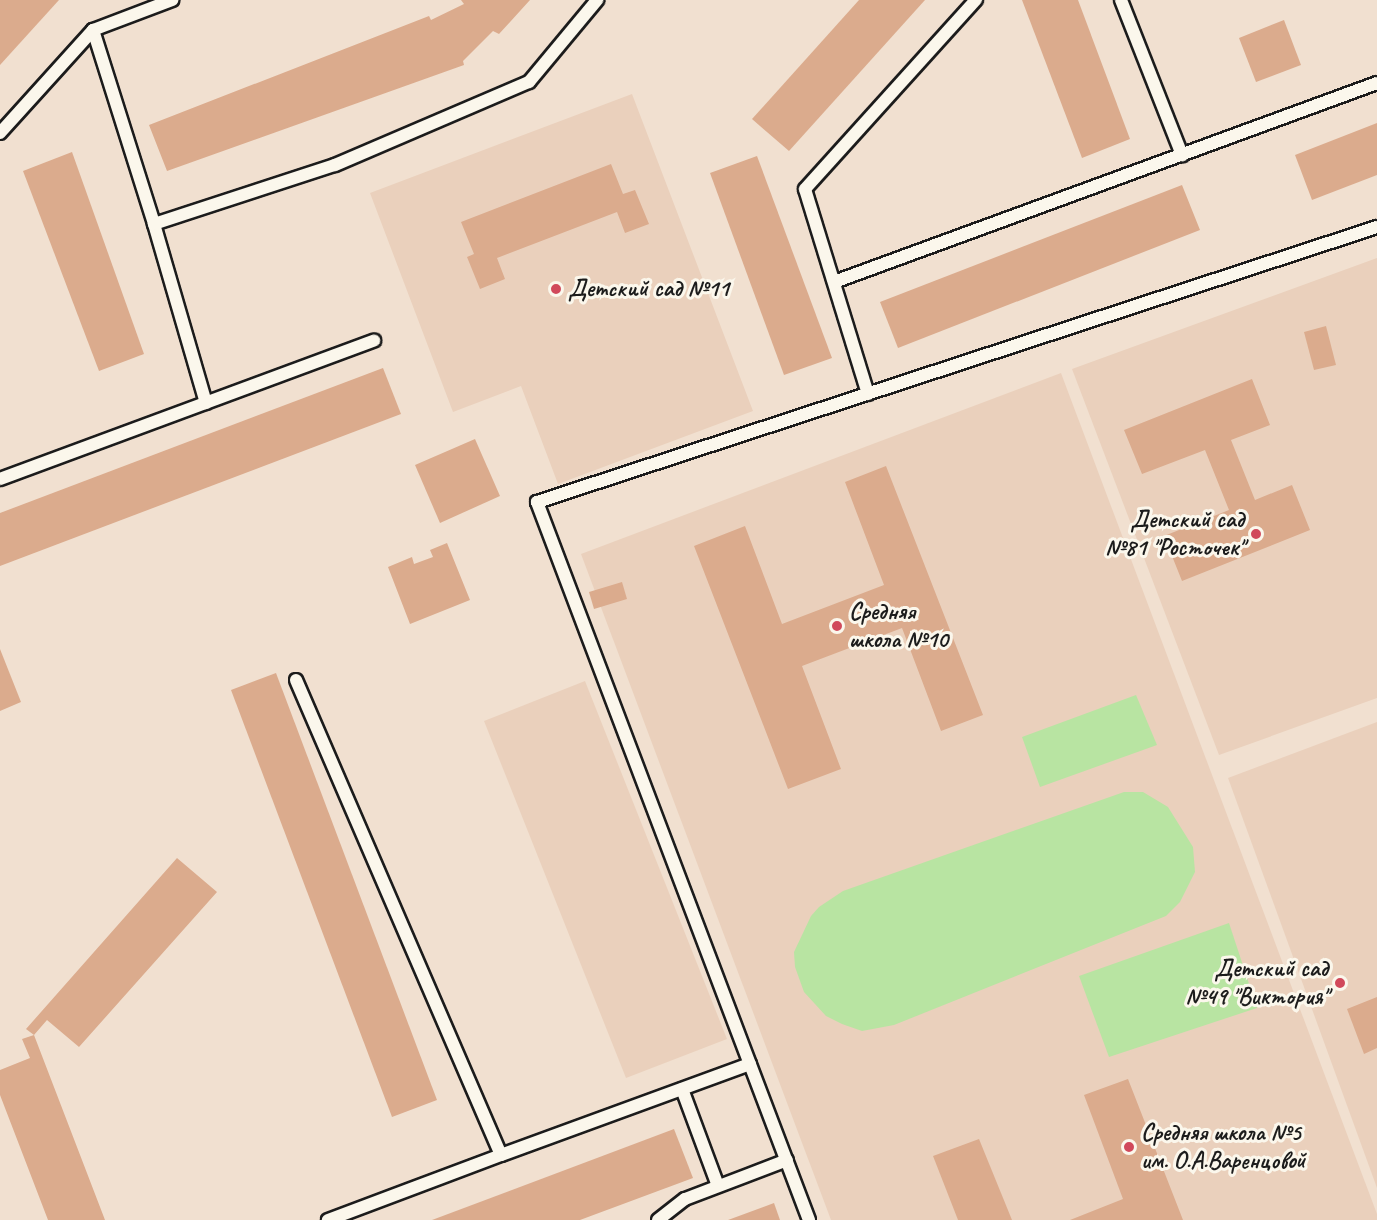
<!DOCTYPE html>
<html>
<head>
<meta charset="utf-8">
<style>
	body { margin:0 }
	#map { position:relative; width:1377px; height:1220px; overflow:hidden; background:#f1e0d0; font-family:Caveat,sans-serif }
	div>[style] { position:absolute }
	.built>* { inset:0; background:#ead0bc }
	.green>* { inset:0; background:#b8e4a2 }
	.building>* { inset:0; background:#dbab8d }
	.roads { filter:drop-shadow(2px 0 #1c1c1c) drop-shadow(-2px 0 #1c1c1c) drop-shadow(0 2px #1c1c1c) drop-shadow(0 -2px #1c1c1c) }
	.lane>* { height:12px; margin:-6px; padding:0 6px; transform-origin:6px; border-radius:6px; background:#fbf7ec }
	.dots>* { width:16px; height:16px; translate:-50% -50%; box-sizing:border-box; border:3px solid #fbf7ec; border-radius:50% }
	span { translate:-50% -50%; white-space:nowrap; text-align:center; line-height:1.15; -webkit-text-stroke:6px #fbf7ec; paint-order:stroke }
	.poi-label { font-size:24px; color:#1c1c1c; font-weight:700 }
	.left { translate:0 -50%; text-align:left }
	.right { translate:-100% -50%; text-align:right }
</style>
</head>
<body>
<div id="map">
	<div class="built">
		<i style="clip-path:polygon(632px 94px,753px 411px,558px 484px,521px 386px,453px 412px,370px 193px)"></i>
		<i style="clip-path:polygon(1377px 258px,1377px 698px,1219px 755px,1072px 369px)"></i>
		<i style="clip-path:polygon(1061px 373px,1377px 1214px,1377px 1220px,831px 1220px,581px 554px)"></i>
		<i style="clip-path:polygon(585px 681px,727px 1039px,626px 1078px,484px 721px)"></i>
		<i style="clip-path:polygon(1377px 722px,1377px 1188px,1228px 778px)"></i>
	</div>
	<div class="green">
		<i style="clip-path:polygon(1136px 695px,1157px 745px,1040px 787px,1022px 737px)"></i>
		<i style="clip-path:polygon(1124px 792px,1143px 792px,1168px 807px,1193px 847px,1195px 872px,1180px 902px,1166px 916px,894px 1025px,862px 1031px,842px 1024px,826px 1016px,804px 992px,795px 967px,794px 952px,811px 916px,819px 907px,843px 891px)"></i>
		<i style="clip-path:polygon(1229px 923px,1257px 1008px,1109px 1057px,1079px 976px)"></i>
	</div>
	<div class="building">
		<i style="clip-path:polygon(0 0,59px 0,0 65px)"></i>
		<i style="clip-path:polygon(461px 0,530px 0,499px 34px,493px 31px,463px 61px,464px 65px,167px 171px,149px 125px,429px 16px,431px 20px,464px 4px)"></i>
		<i style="clip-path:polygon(859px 0,925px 0,789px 151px,752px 119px)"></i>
		<i style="clip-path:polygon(1022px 0,1078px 0,1130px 139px,1082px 158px)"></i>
		<i style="clip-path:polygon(1284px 20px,1301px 65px,1256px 82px,1239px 38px)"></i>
		<i style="clip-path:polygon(1377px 123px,1377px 175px,1312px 200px,1295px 155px)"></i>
		<i style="clip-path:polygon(72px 152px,144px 354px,99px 371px,23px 171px)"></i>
		<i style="clip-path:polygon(757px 156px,832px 358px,784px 375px,710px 173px)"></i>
		<i style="clip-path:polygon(611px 164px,623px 194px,635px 190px,649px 224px,625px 233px,617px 212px,497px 258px,505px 279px,480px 289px,467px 257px,474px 254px,461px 222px)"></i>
		<i style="clip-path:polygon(1182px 185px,1200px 230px,898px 348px,880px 302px)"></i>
		<i style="clip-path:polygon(1326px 326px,1336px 365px,1314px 370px,1304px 332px)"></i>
		<i style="clip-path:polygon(383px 368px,401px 414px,0 566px,0 513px)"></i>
		<i style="clip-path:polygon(1252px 379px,1270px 425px,1231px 440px,1255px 500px,1292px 485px,1310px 530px,1182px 581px,1164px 536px,1229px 510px,1205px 450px,1142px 474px,1124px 430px)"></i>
		<i style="clip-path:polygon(475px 439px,500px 496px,440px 523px,415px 465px)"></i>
		<i style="clip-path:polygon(886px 466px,983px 715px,941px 731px,902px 628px,802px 666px,841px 769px,788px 789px,694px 546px,745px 526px,782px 624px,884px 585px,845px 482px)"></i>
		<i style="clip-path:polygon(447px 543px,470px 600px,410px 624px,388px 567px,412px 557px,414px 564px,433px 557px,430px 550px)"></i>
		<i style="clip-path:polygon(622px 582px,627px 599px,594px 609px,589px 592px)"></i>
		<i style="clip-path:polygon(0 649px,21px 702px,0 711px)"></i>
		<i style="clip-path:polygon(276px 673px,437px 1100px,392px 1117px,231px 690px)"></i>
		<i style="clip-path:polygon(177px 858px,217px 892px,79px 1047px,47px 1020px,34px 1035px,105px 1220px,48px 1220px,0 1095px,0 1070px,30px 1058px,22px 1039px,34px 1035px,26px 1029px)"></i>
		<i style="clip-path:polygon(1377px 997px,1377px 1048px,1364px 1054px,1347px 1009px)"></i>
		<i style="clip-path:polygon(1128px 1079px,1183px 1220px,1070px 1220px,1123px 1199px,1084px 1095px)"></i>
		<i style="clip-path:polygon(674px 1129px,693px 1178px,580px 1220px,432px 1220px)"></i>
		<i style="clip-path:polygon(979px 1139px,1012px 1220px,958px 1220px,933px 1156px)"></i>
		<i style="clip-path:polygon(774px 1203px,780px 1220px,728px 1220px)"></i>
	</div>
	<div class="roads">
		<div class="lane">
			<i style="left:1121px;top:0;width:167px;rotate:68.5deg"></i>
			<i style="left:93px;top:30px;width:203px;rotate:72.5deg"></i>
			<i style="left:0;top:133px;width:139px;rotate:-47.9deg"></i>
			<i style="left:93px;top:30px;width:85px;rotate:-20.8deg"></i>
			<i style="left:834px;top:282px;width:578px;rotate:-20.13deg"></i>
			<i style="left:868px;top:394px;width:214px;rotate:-107.1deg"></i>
			<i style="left:805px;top:189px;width:255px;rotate:-47.9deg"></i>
			<i style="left:206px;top:403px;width:186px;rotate:-106.2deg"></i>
			<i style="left:154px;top:224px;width:190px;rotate:-18.1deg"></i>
			<i style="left:335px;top:165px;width:211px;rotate:-23.2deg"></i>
			<i style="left:529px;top:82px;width:107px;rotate:-50.3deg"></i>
			<i style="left:0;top:479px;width:399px;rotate:-20.3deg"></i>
			<i style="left:296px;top:680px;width:517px;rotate:66.66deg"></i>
			<i style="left:501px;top:1155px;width:185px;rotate:159.4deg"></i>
			<i style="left:682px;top:1089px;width:103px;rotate:69.6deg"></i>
			<i style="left:501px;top:1155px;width:265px;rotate:-20.1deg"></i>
			<i style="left:658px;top:1220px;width:34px;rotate:-38deg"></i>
			<i style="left:685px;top:1199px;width:109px;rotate:-20.9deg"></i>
			<i style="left:809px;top:1220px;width:768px;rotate:-110.75deg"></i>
			<i style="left:537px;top:502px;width:884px;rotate:-18.13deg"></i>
		</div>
	</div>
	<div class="dots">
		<i style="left:556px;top:289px;background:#d1495b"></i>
		<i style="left:1256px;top:534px;background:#d1495b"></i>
		<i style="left:837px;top:626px;background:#d1495b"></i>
		<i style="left:1340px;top:983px;background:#d1495b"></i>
		<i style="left:1129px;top:1147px;background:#d1495b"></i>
	</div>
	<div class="poi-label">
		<span class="left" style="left:568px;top:289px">Детский сад №11</span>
		<span class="right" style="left:1244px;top:534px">Детский сад<br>№81 "Росточек"</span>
		<span class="left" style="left:849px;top:626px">Средняя<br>школа №10</span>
		<span class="right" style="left:1328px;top:983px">Детский сад<br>№49 "Виктория"</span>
		<span class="left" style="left:1141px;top:1147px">Средняя школа №5<br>им. О.А.Варенцовой</span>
	</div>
</div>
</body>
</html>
